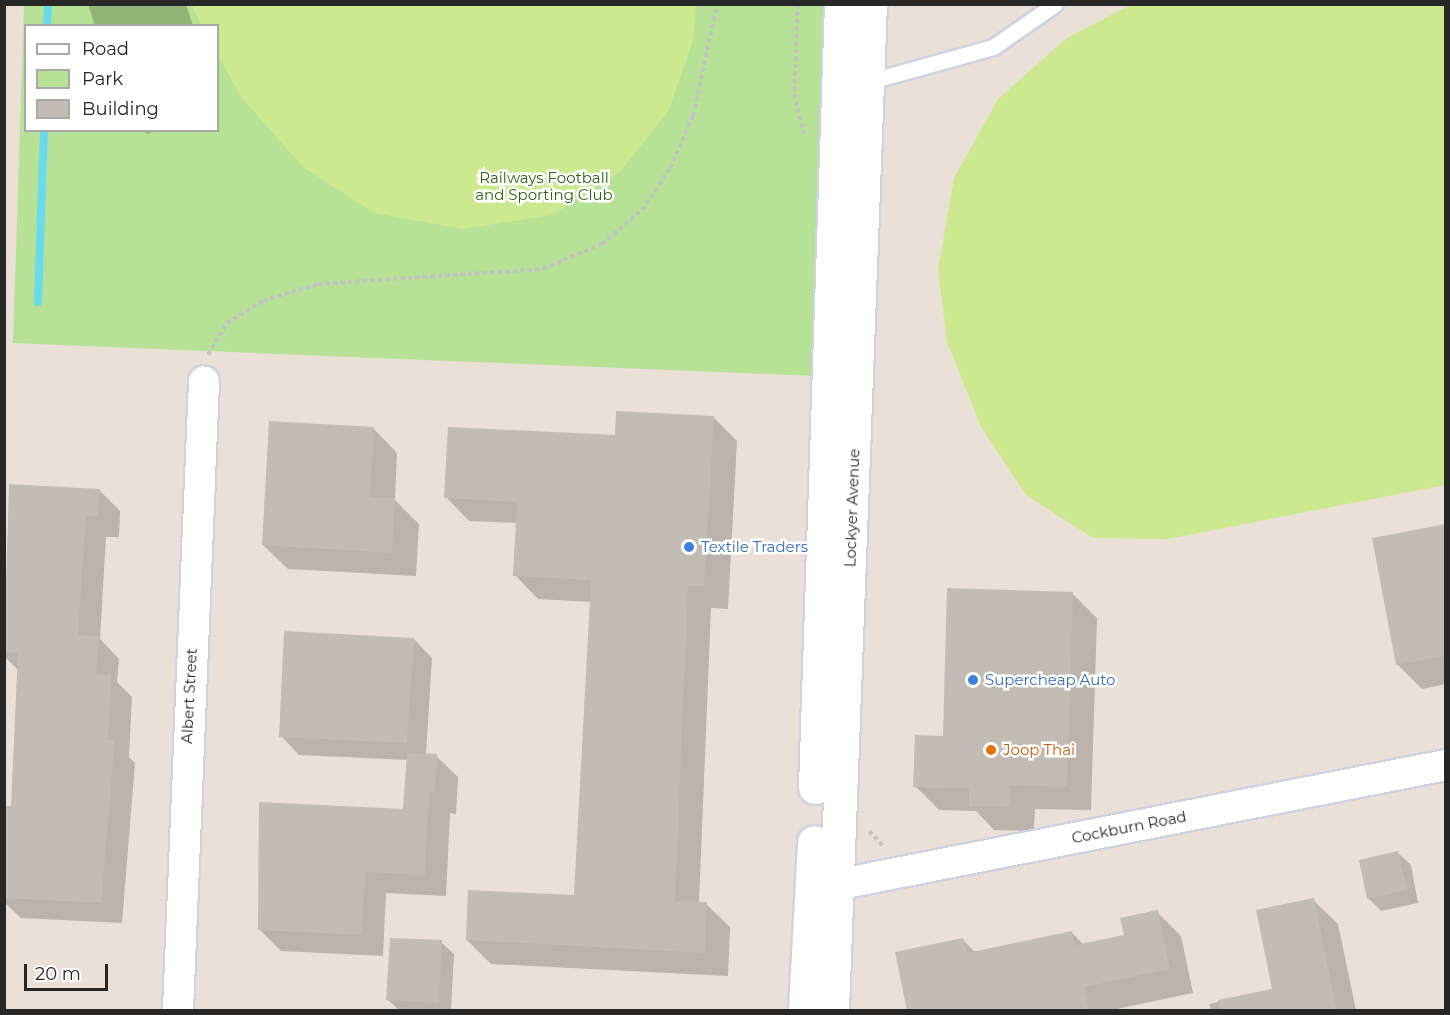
<!DOCTYPE html>
<html>
<head>
<meta charset="utf-8">
<style>
	body { margin:0 }
	#map { position:relative; width:1450px; height:1015px; overflow:hidden; background:#eae0d8; font-family:Montserrat,sans-serif }
	div>[style] { position:absolute }
	.green>* { inset:0; background:#b7e194 }
	.pitch>* { inset:0; background:#cde98f }
	.shadow>* { inset:0; background:#0003 }
	.stream>* { height:8px; margin:-4px; padding:0 4px; transform-origin:4px; border-radius:4px; background:#6adaee }
	.building>* { inset:0; background:#c2bcb4 }
	.path>* { height:4px; margin-top:-2px; transform-origin:0; background:repeating-linear-gradient(90deg,#c3c3c3 0 4.5px,transparent 0 7.5px) }
	.roads { filter:drop-shadow(2px 0 #ced3e1) drop-shadow(-2px 0 #ced3e1) drop-shadow(0 2px #ced3e1) drop-shadow(0 -2px #ced3e1) }
	.lane>* { height:15px; margin:-7.5px; padding:0 7.5px; transform-origin:7.5px; border-radius:7.5px; background:#fff }
	.street>* { height:30px; margin:-15px; padding:0 15px; transform-origin:15px; border-radius:15px; background:#fff }
	.secondary>* { height:33px; margin:-16.5px; padding:0 16.5px; transform-origin:16.5px; border-radius:16.5px; background:#fff }
	.dots>* { width:16px; height:16px; translate:-50% -50%; box-sizing:border-box; border:3px solid #fff; border-radius:50% }
	span { translate:-50% -50%; white-space:nowrap; text-align:center; line-height:1.15; -webkit-text-stroke:5px #fff; paint-order:stroke }
	.park-label { font-size:15px; color:#306219 }
	.street-label { font-size:15px; color:#272727 }
	.shop-label { font-size:15px; color:#366cbe }
	.left { translate:0 -50%; text-align:left }
	.food-label { font-size:15px; color:#c56008 }
	.frame { position:absolute; inset:0; border:6px solid #272727; pointer-events:none }
	.legend { position:absolute; left:24px; top:24px; width:195px; height:108px; box-sizing:border-box; background:#fff; border:2px solid #a9a9a9; margin:0; padding:8px 10px; list-style:none; font-size:18px; color:#272727 }
	.legend li { display:flex; align-items:center; gap:12px; height:30px }
	.legend b { width:30px; border:2px solid #a9a9a9 }
	.scale { position:absolute; left:24px; top:964px; width:84px; height:27px; box-sizing:border-box; border:3px solid #272727; border-top:0; padding-left:8px; font-size:18px; line-height:21px; white-space:nowrap; color:#272727; -webkit-text-stroke:4px #fff; paint-order:stroke }
</style>
</head>
<body>
<div id="map">
	<div class="green">
		<i style="clip-path:polygon(evenodd,24px 5px,842px 5px,840px 377px,13px 343px,24px 5px,26px 26px,218px 26px,218px 130px,26px 130px,26px 26px)"></i>
	</div>
	<div class="pitch">
		<i style="clip-path:polygon(192px 5px,192px 4px,696px 5px,693px 40px,669px 110px,620px 172px,552px 215px,463px 229px,374px 213px,303px 167px,241px 97px,218px 55px,218px 26px,201px 25px)"></i>
		<i style="clip-path:polygon(1130px 5px,1445px 5px,1445px 485px,1168px 539px,1093px 538px,1026px 495px,981px 427px,947px 342px,938px 270px,954px 178px,998px 99px,1067px 38px)"></i>
	</div>
	<div class="shadow">
		<i style="clip-path:polygon(88px 4px,186px 4px,193px 26px,95px 26px)"></i>
		<i style="clip-path:polygon(143px 130px,157px 130px,147px 134px)"></i>
		<i style="clip-path:polygon(713px 417px,737px 441px,728px 609px,711px 608px,699px 903px,706px 904px,730px 927px,728px 976px,491px 964px,467px 940px,575px 897px,592px 602px,538px 599px,515px 575px,518px 523px,469px 521px,446px 497px,616px 437px)"></i>
		<i style="clip-path:polygon(373px 428px,397px 453px,395px 500px,419px 524px,416px 576px,288px 569px,263px 545px)"></i>
		<i style="clip-path:polygon(10px 485px,99px 490px,120px 511px,119px 537px,106px 537px,100px 639px,119px 659px,117px 682px,132px 697px,129px 757px,135px 763px,122px 923px,21px 918px,4px 902px,4px 817px,12px 808px,18px 670px,4px 656px)"></i>
		<i style="clip-path:polygon(1446px 525px,1446px 684px,1422px 689px,1398px 665px,1373px 539px)"></i>
		<i style="clip-path:polygon(1073px 594px,1097px 618px,1091px 810px,1035px 809px,1034px 831px,994px 830px,976px 811px,939px 810px,915px 786px,944px 737px)"></i>
		<i style="clip-path:polygon(414px 639px,432px 658px,426px 755px,436px 756px,458px 777px,456px 814px,450px 813px,446px 896px,386px 893px,383px 956px,281px 951px,259px 929px,405px 811px,408px 760px,299px 755px,281px 736px)"></i>
		<i style="clip-path:polygon(1398px 853px,1411px 865px,1418px 903px,1381px 911px,1368px 898px)"></i>
		<i style="clip-path:polygon(1313px 900px,1338px 924px,1356px 1010px,1211px 1010px,1209px 1004px,1274px 990px)"></i>
		<i style="clip-path:polygon(1157px 912px,1181px 936px,1193px 993px,1112px 1010px,908px 1010px,963px 940px,976px 953px,1072px 933px,1084px 945px,1126px 936px)"></i>
		<i style="clip-path:polygon(441px 942px,454px 954px,451px 1010px,399px 1010px,388px 1000px)"></i>
	</div>
	<div class="stream">
		<i style="left:47px;top:26px;width:22px;rotate:-87deg"></i>
		<i style="left:38px;top:302px;width:172px;rotate:-88deg"></i>
	</div>
	<div class="building">
		<i style="clip-path:polygon(616px 411px,714px 416px,704px 586px,688px 586px,675px 901px,707px 902px,705px 953px,466px 940px,468px 890px,574px 895px,591px 580px,513px 576px,517px 502px,444px 498px,448px 427px,615px 435px)"></i>
		<i style="clip-path:polygon(269px 421px,374px 427px,370px 497px,395px 498px,392px 553px,262px 545px)"></i>
		<i style="clip-path:polygon(9px 484px,100px 489px,98px 517px,86px 516px,78px 635px,99px 636px,96px 674px,111px 675px,108px 740px,115px 740px,101px 903px,4px 898px,4px 806px,11px 806px,18px 653px,4px 652px)"></i>
		<i style="clip-path:polygon(1446px 524px,1446px 656px,1396px 665px,1372px 538px)"></i>
		<i style="clip-path:polygon(947px 588px,1073px 592px,1067px 787px,1011px 785px,1010px 807px,969px 806px,969px 788px,913px 787px,915px 735px,943px 736px)"></i>
		<i style="clip-path:polygon(284px 631px,414px 638px,407px 743px,279px 737px)"></i>
		<i style="clip-path:polygon(407px 753px,437px 754px,435px 793px,429px 792px,425px 875px,365px 872px,362px 935px,258px 930px,259px 802px,403px 809px)"></i>
		<i style="clip-path:polygon(1398px 851px,1407px 890px,1367px 899px,1359px 860px)"></i>
		<i style="clip-path:polygon(1314px 898px,1337px 1011px,1220px 1011px,1218px 1000px,1272px 989px,1256px 910px)"></i>
		<i style="clip-path:polygon(1158px 910px,1170px 969px,1084px 987px,1089px 1011px,907px 1011px,895px 952px,963px 938px,967px 953px,1072px 931px,1075px 945px,1124px 935px,1120px 918px)"></i>
		<i style="clip-path:polygon(390px 938px,442px 940px,439px 1003px,386px 1000px)"></i>
	</div>
	<div class="path">
		<i style="left:798px;top:4px;width:90px;rotate:92.5deg"></i>
		<i style="left:794px;top:94px;width:41px;rotate:76deg"></i>
		<i style="left:208px;top:355px;width:37px;rotate:-59deg"></i>
		<i style="left:227px;top:323px;width:42px;rotate:-31.4deg"></i>
		<i style="left:263px;top:301px;width:58px;rotate:-17.2deg"></i>
		<i style="left:318px;top:284px;width:225px;rotate:-3.8deg"></i>
		<i style="left:543px;top:269px;width:64px;rotate:-23deg"></i>
		<i style="left:602px;top:244px;width:52px;rotate:-40.4deg"></i>
		<i style="left:642px;top:210px;width:50px;rotate:-56.3deg"></i>
		<i style="left:670px;top:168px;width:57px;rotate:-66.1deg"></i>
		<i style="left:693px;top:116px;width:115px;rotate:-77.9deg"></i>
		<i style="left:869px;top:831px;width:22px;rotate:47deg"></i>
	</div>
	<div class="roads">
		<div class="lane">
			<i style="left:867px;top:82px;width:131px;rotate:-15.5deg"></i>
			<i style="left:993px;top:47px;width:75px;rotate:-34.7deg"></i>
		</div>
		<div class="street">
			<i style="left:815px;top:889px;width:643px;rotate:-11.12deg"></i>
			<i style="left:178px;top:1010px;width:629px;rotate:-87.63deg"></i>
		</div>
		<div class="secondary">
			<i style="left:815px;top:787px;width:783px;rotate:-88.1deg"></i>
			<i style="left:805px;top:1010px;width:168px;rotate:-86.9deg"></i>
			<i style="left:832px;top:1010px;width:1007px;rotate:-87.84deg"></i>
		</div>
	</div>
	<div class="dots">
		<i style="left:689px;top:547px;background:#3f7fe0"></i>
		<i style="left:973px;top:680px;background:#3f7fe0"></i>
		<i style="left:991px;top:750px;background:#e8710a"></i>
	</div>
	<div class="park-label">
		<span style="left:544px;top:186px">Railways Football<br>and Sporting Club</span>
	</div>
	<div class="street-label">
		<span style="left:852px;top:508px;rotate:-88deg">Lockyer Avenue</span>
		<span style="left:189px;top:696px;rotate:-87deg">Albert Street</span>
		<span style="left:1129px;top:827px;rotate:-11deg">Cockburn Road</span>
	</div>
	<div class="shop-label">
		<span class="left" style="left:701px;top:547px">Textile Traders</span>
		<span class="left" style="left:985px;top:680px">Supercheap Auto</span>
	</div>
	<div class="food-label">
		<span class="left" style="left:1003px;top:750px">Joop Thai</span>
	</div>
	<div class="frame"></div>
	<ul class="legend">
	<li><b style="height:8px;background:#fff"></b>Road</li>
	<li><b style="height:16px;background:#b7e194"></b>Park</li>
	<li><b style="height:16px;background:#c2bcb4"></b>Building</li>
	</ul>
	<div class="scale">20 m</div>
</div>
</body>
</html>
